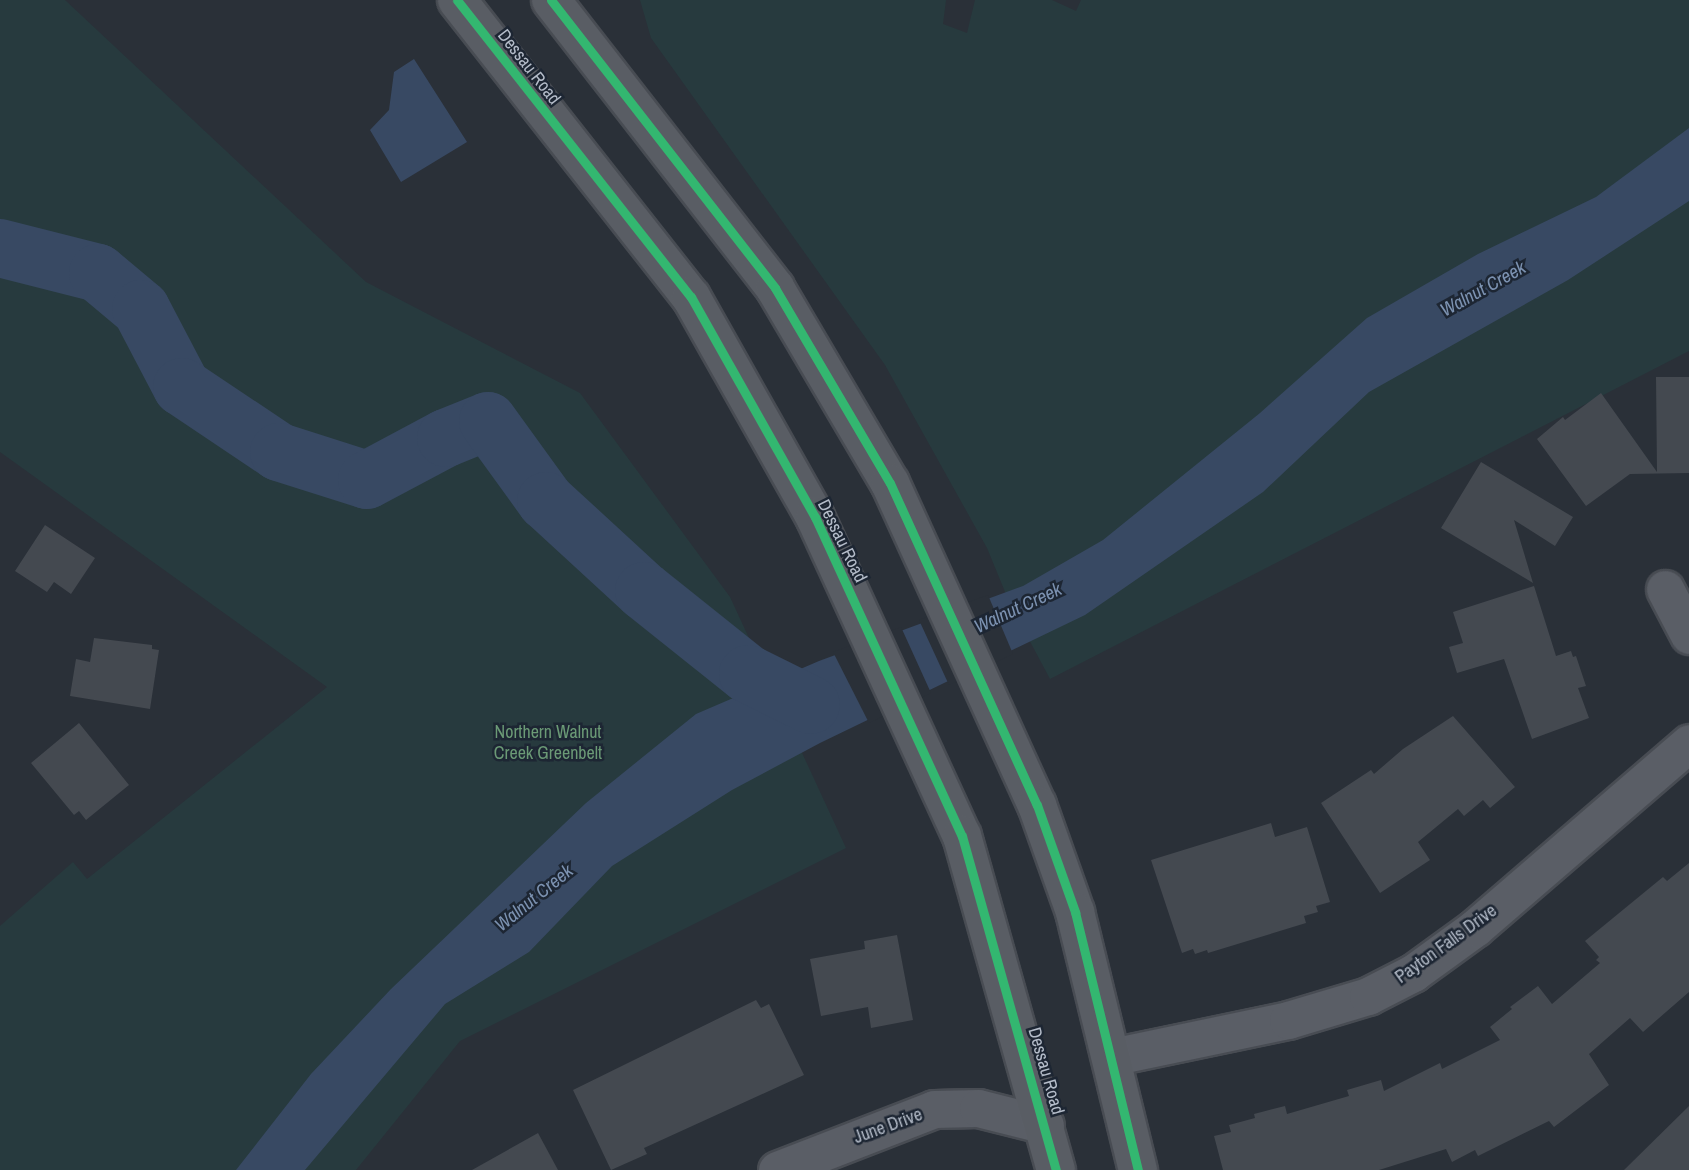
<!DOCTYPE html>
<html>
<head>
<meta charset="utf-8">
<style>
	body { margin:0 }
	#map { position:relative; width:1689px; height:1170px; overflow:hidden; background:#2a3038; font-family:"Archivo Narrow",sans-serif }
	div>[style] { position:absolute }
	.green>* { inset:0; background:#273a3e }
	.water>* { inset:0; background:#384963 }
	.pier>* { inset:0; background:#2a3038 }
	.river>* { height:58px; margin:-29px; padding:0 29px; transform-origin:29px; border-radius:29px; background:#384963 }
	.building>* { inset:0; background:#444950 }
	.roads { filter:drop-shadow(2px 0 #484c53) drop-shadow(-2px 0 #484c53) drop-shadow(0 2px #484c53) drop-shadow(0 -2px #484c53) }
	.street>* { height:37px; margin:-18.5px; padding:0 18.5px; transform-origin:18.5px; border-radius:18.5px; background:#5a5e66 }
	.secondary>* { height:38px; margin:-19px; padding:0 19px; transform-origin:19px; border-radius:19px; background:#595d64 }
	.cycleway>* { height:9px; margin:-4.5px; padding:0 4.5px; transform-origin:4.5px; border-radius:4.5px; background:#33b770 }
	span { translate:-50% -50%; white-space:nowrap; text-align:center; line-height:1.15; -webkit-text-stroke:5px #1d2633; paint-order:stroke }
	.street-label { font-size:18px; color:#b4bcc9 }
	.park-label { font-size:18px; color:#6b9a76 }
	.water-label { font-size:19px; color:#7c92b1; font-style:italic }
</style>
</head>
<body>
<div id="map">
	<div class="green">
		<i style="clip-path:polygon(0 0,65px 0,366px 282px,580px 393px,730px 597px,846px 848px,460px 1041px,356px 1170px,0 1170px,0 926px,73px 862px,87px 879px,327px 687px,0 452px)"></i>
		<i style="clip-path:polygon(640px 0,946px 0,943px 24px,967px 33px,975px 0,1052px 0,1076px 11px,1081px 0,1689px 0,1689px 351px,1050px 679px,1010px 604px,987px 548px,885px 365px,651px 38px)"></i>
	</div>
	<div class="water">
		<i style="clip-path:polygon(414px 59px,467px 142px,401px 182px,370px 130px,389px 110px,394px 72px)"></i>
		<i style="clip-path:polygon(1689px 128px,1689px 201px,1568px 280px,1369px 392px,1263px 492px,1085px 615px,820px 743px,732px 790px,612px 866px,529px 952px,445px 1004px,305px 1170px,236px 1170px,311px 1074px,391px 989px,586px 803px,696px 714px,819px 661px,1023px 586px,1103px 540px,1260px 413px,1367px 318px,1478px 254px,1596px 197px)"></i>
	</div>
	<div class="pier">
		<i style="clip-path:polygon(988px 595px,1013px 654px,949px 685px,919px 620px)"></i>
		<i style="clip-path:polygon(901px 627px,931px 693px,869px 723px,833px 652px)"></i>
	</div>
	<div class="river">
		<i style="left:0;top:248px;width:101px;rotate:14.3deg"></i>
		<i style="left:98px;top:273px;width:56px;rotate:39.9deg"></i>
		<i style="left:141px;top:309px;width:88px;rotate:62.3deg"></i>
		<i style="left:182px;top:387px;width:117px;rotate:33.8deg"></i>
		<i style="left:279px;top:452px;width:92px;rotate:17.7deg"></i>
		<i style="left:367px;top:480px;width:89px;rotate:-28deg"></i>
		<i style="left:446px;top:438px;width:45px;rotate:-22deg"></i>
		<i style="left:488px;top:421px;width:99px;rotate:54.1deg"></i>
		<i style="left:546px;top:501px;width:133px;rotate:42.6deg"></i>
		<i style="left:644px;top:591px;width:133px;rotate:38.6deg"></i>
		<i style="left:748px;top:674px;width:70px;rotate:26.2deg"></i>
	</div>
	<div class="building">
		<i style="clip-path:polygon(1656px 377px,1689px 377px,1689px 473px,1630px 474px,1586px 506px,1537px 439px,1563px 417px,1565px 420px,1601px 393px,1657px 472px)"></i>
		<i style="clip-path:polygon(1481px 462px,1573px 517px,1555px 546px,1514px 520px,1533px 583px,1441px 528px)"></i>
		<i style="clip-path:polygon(45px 525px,95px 558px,71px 594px,54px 582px,47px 592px,15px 571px)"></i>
		<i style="clip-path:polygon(1534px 586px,1556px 656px,1571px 651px,1573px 657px,1576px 656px,1586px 686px,1578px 688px,1589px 718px,1532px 739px,1504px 659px,1457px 673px,1449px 647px,1463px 643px,1453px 612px)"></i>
		<i style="clip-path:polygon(94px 638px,152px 645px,152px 649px,159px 650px,150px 709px,70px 696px,76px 659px,90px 662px)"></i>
		<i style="clip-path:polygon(1453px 716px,1515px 787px,1490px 808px,1483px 800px,1464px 816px,1458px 809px,1418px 842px,1430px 860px,1380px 893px,1321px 803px,1371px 770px,1374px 774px,1403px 749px)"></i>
		<i style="clip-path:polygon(79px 723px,129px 785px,86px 820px,79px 811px,74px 815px,31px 763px)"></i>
		<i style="clip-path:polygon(1271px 823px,1275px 837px,1307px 827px,1330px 902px,1316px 906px,1318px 912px,1304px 916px,1306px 923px,1208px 953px,1207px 950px,1195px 954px,1193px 949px,1182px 953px,1151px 860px)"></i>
		<i style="clip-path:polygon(1689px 863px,1689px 992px,1643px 1032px,1630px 1018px,1589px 1054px,1609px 1085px,1554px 1127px,1549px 1121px,1478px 1156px,1475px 1150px,1452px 1162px,1446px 1149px,1379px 1170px,1223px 1170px,1214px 1136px,1231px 1132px,1229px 1125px,1255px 1118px,1254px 1114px,1285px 1106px,1287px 1114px,1349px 1096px,1347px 1090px,1381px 1080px,1384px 1091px,1440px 1063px,1442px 1069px,1500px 1040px,1490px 1027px,1512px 1009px,1510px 1007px,1538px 986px,1552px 1004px,1600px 963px,1596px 960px,1599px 957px,1585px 941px,1663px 877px,1667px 881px)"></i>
		<i style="clip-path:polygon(897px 935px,913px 1020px,871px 1028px,868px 1007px,821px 1016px,810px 959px,865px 949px,864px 941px)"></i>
		<i style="clip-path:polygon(756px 1000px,761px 1008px,769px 1004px,804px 1075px,644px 1148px,647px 1154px,611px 1170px,573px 1090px)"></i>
		<i style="clip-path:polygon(1689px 1106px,1689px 1170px,1624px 1170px)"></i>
		<i style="clip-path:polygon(538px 1133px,558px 1170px,472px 1170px)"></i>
	</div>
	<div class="roads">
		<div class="street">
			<i style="left:1665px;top:589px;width:52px;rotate:62.4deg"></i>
			<i style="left:1111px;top:1057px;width:181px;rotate:-11.8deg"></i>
			<i style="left:1288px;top:1020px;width:84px;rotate:-16.7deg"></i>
			<i style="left:1368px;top:996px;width:51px;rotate:-27.1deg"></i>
			<i style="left:1413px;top:973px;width:77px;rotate:-36deg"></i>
			<i style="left:1475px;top:928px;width:283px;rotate:-40.8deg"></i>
			<i style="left:777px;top:1170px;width:168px;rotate:-21.2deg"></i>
			<i style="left:934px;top:1109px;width:44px;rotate:-1.3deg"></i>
			<i style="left:978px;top:1108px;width:69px;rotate:14.2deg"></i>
		</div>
		<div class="secondary">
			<i style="left:457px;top:0;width:378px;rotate:51.8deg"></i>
			<i style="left:691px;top:297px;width:253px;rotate:60.6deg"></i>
			<i style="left:815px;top:517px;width:351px;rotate:65.3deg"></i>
			<i style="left:962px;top:836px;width:347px;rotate:74.3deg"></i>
			<i style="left:551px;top:0;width:365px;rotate:52.1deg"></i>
			<i style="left:775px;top:288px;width:226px;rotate:59.5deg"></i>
			<i style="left:890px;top:483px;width:354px;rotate:65.5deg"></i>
			<i style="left:1037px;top:805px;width:114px;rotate:70.4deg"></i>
			<i style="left:1075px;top:912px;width:266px;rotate:76.3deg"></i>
		</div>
	</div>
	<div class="cycleway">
		<i style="left:457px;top:0;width:378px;rotate:51.8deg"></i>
		<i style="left:691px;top:297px;width:253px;rotate:60.6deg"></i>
		<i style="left:815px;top:517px;width:351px;rotate:65.3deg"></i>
		<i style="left:962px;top:836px;width:347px;rotate:74.3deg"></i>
		<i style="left:551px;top:0;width:365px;rotate:52.1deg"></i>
		<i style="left:775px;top:288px;width:226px;rotate:59.5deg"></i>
		<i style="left:890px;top:483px;width:354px;rotate:65.5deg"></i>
		<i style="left:1037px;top:805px;width:114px;rotate:70.4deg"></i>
		<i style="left:1075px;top:912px;width:266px;rotate:76.3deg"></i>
	</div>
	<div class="street-label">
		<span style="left:529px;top:67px;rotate:52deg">Dessau Road</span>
		<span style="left:842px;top:541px;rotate:64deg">Dessau Road</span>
		<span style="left:1446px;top:944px;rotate:-36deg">Payton Falls Drive</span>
		<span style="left:1046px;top:1071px;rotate:74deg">Dessau Road</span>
		<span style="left:888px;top:1126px;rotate:-20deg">June Drive</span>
	</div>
	<div class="park-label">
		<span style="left:548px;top:743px">Northern Walnut<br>Creek Greenbelt</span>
	</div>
	<div class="water-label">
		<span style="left:1483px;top:289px;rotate:-29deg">Walnut Creek</span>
		<span style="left:1018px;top:608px;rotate:-25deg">Walnut Creek</span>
		<span style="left:534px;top:898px;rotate:-39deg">Walnut Creek</span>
	</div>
</div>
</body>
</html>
